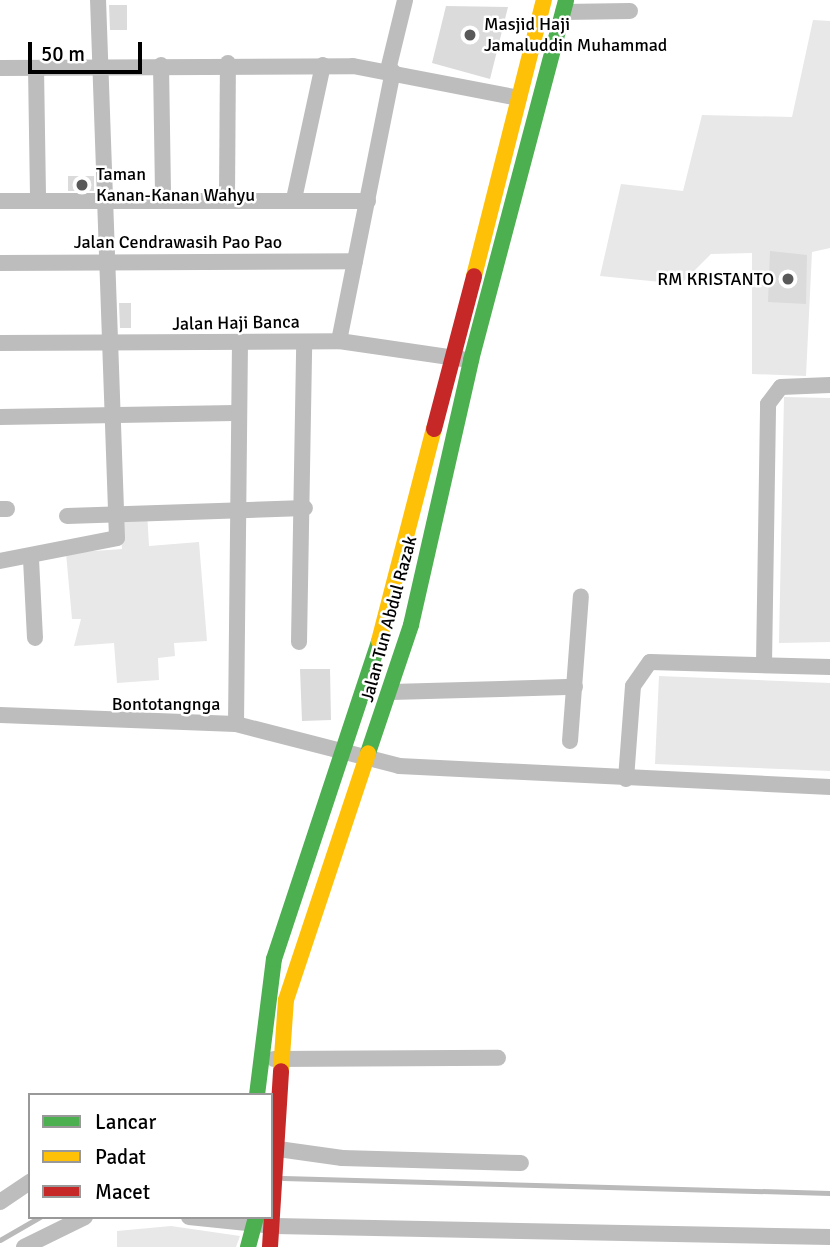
<!DOCTYPE html>
<html>
<head>
<meta charset="utf-8">
<style>
	body { margin:0 }
	#map { position:relative; width:830px; height:1247px; overflow:hidden; background:#fff; font-family:Signika,sans-serif }
	div>[style] { position:absolute }
	.green>* { inset:0; background:#e8e8e8 }
	.stream>* { height:4.5px; margin:-2.25px; padding:0 2.25px; transform-origin:2.25px; border-radius:2.25px; background:#bababa }
	.building>* { inset:0; background:#dbdbdb }
	.street>* { height:16px; margin:-8px; padding:0 8px; transform-origin:8px; border-radius:8px; background:#bdbdbd }
	.fast>* { height:16px; margin:-8px; padding:0 8px; transform-origin:8px; border-radius:8px; background:#4caf50 }
	.slow>* { height:16px; margin:-8px; padding:0 8px; transform-origin:8px; border-radius:8px; background:#ffc107 }
	.jam>* { height:16px; margin:-8px; padding:0 8px; transform-origin:8px; border-radius:8px; background:#c62828 }
	.dots>* { width:19px; height:19px; translate:-50% -50%; box-sizing:border-box; border:4px solid #fff; border-radius:50% }
	span { translate:-50% -50%; white-space:nowrap; text-align:center; line-height:1.15; -webkit-text-stroke:5px #fff; paint-order:stroke }
	.poi-label { font-size:18px; color:#000 }
	.left { translate:0 -50%; text-align:left }
	.right { translate:-100% -50%; text-align:right }
	.street-label { font-size:18px; color:#000 }
	.legend { position:absolute; left:28px; top:1093px; width:245px; height:126px; box-sizing:border-box; background:#fff; border:2px solid #999; margin:0; padding:9px 12px; list-style:none; font-size:21px; color:#000 }
	.legend li { display:flex; align-items:center; gap:14px; height:35px }
	.legend b { width:35px; border:2px solid #999 }
	.scale { position:absolute; left:28px; top:42px; width:114px; height:32px; box-sizing:border-box; border:4px solid #000; border-top:0; padding-left:9px; font-size:21px; line-height:24px; white-space:nowrap; color:#000; -webkit-text-stroke:5px #fff; paint-order:stroke }
</style>
</head>
<body>
<div id="map">
	<div class="green">
		<i style="clip-path:polygon(813px 20px,830px 21px,830px 248px,812px 252px,806px 376px,752px 374px,752px 253px,711px 254px,681px 284px,600px 276px,621px 184px,683px 191px,702px 115px,792px 117px)"></i>
		<i style="clip-path:polygon(784px 397px,830px 398px,830px 642px,779px 643px)"></i>
		<i style="clip-path:polygon(147px 511px,149px 546px,199px 542px,207px 641px,174px 643px,175px 656px,158px 658px,159px 680px,117px 683px,114px 643px,74px 646px,81px 619px,72px 619px,66px 553px,122px 549px,119px 513px)"></i>
		<i style="clip-path:polygon(659px 676px,830px 683px,830px 771px,655px 764px)"></i>
		<i style="clip-path:polygon(171px 1226px,240px 1236px,236px 1247px,117px 1247px,117px 1231px)"></i>
	</div>
	<div class="stream">
		<i style="left:283px;top:1178px;width:547px;rotate:1.57deg"></i>
		<i style="left:0;top:1240px;width:46px;rotate:-29.9deg"></i>
	</div>
	<div class="building">
		<i style="clip-path:polygon(109px 5px,127px 5px,127px 30px,110px 30px)"></i>
		<i style="clip-path:polygon(446px 6px,508px 7px,490px 79px,432px 63px)"></i>
		<i style="clip-path:polygon(68px 176px,94px 176px,94px 191px,68px 191px)"></i>
		<i style="clip-path:polygon(770px 251px,807px 255px,806px 304px,768px 302px)"></i>
		<i style="clip-path:polygon(119px 303px,131px 303px,131px 328px,120px 328px)"></i>
		<i style="clip-path:polygon(300px 669px,330px 669px,331px 720px,302px 721px)"></i>
	</div>
	<div class="street">
		<i style="left:563px;top:12px;width:67px;rotate:-0.9deg"></i>
		<i style="left:161px;top:65px;width:133px;rotate:89.1deg"></i>
		<i style="left:0;top:68px;width:353px;rotate:-0.3deg"></i>
		<i style="left:353px;top:66px;width:169px;rotate:10.9deg"></i>
		<i style="left:36px;top:68px;width:132px;rotate:89.1deg"></i>
		<i style="left:388px;top:70px;width:72px;rotate:-76.3deg"></i>
		<i style="left:227px;top:197px;width:134px;rotate:-89.6deg"></i>
		<i style="left:294px;top:199px;width:137px;rotate:-77.8deg"></i>
		<i style="left:0;top:201px;width:368px"></i>
		<i style="left:0;top:263px;width:355px;rotate:-0.3deg"></i>
		<i style="left:339px;top:341px;width:275px;rotate:-78.7deg"></i>
		<i style="left:0;top:343px;width:339px;rotate:-0.3deg"></i>
		<i style="left:339px;top:341px;width:124px;rotate:8.3deg"></i>
		<i style="left:0;top:417px;width:235px;rotate:-1deg"></i>
		<i style="left:0;top:509px;width:7px"></i>
		<i style="left:67px;top:516px;width:238px;rotate:-1.9deg"></i>
		<i style="left:31px;top:559px;width:79px;rotate:87.1deg"></i>
		<i style="left:0;top:561px;width:119px;rotate:-11.1deg"></i>
		<i style="left:117px;top:538px;width:538px;rotate:-92.02deg"></i>
		<i style="left:299px;top:642px;width:300px;rotate:-89deg"></i>
		<i style="left:764px;top:664px;width:260px;rotate:-89.1deg"></i>
		<i style="left:768px;top:404px;width:21px;rotate:-53deg"></i>
		<i style="left:781px;top:387px;width:49px;rotate:-2.3deg"></i>
		<i style="left:391px;top:692px;width:184px;rotate:-1.6deg"></i>
		<i style="left:0;top:715px;width:236px;rotate:2.2deg"></i>
		<i style="left:236px;top:724px;width:168px;rotate:14.4deg"></i>
		<i style="left:399px;top:766px;width:432px;rotate:2.8deg"></i>
		<i style="left:236px;top:724px;width:380px;rotate:-89.4deg"></i>
		<i style="left:570px;top:741px;width:145px;rotate:-85.7deg"></i>
		<i style="left:626px;top:779px;width:93px;rotate:-85.7deg"></i>
		<i style="left:633px;top:686px;width:29px;rotate:-55deg"></i>
		<i style="left:650px;top:662px;width:180px;rotate:1.6deg"></i>
		<i style="left:274px;top:1059px;width:224px;rotate:-0.3deg"></i>
		<i style="left:271px;top:1148px;width:72px;rotate:8deg"></i>
		<i style="left:342px;top:1158px;width:179px;rotate:1.6deg"></i>
		<i style="left:0;top:1202px;width:36px;rotate:-34deg"></i>
		<i style="left:189px;top:1217px;width:86px;rotate:6deg"></i>
		<i style="left:275px;top:1226px;width:555px;rotate:1.14deg"></i>
		<i style="left:24px;top:1247px;width:68px;rotate:-26.2deg"></i>
	</div>
	<div class="fast">
		<i style="left:368px;top:753px;width:135px;rotate:-71.4deg"></i>
		<i style="left:411px;top:625px;width:272px;rotate:-77.2deg"></i>
		<i style="left:471px;top:360px;width:372px;rotate:-75.2deg"></i>
		<i style="left:257px;top:1095px;width:137px;rotate:-82.9deg"></i>
		<i style="left:274px;top:959px;width:335px;rotate:-71.7deg"></i>
		<i style="left:248px;top:1247px;width:31px;rotate:-75deg"></i>
	</div>
	<div class="slow">
		<i style="left:474px;top:276px;width:285px;rotate:-75.8deg"></i>
		<i style="left:379px;top:641px;width:219px;rotate:-75.5deg"></i>
		<i style="left:281px;top:1071px;width:71px;rotate:-86deg"></i>
		<i style="left:286px;top:1000px;width:260px;rotate:-71.6deg"></i>
	</div>
	<div class="jam">
		<i style="left:434px;top:429px;width:158px;rotate:-75.3deg"></i>
		<i style="left:270px;top:1247px;width:176px;rotate:-86.4deg"></i>
	</div>
	<div class="dots">
		<i style="left:470px;top:35px;background:#595959"></i>
		<i style="left:82px;top:185px;background:#595959"></i>
		<i style="left:788px;top:279px;background:#595959"></i>
	</div>
	<div class="poi-label">
		<span class="left" style="left:484px;top:35px">Masjid Haji<br>Jamaluddin Muhammad</span>
		<span class="left" style="left:96px;top:185px">Taman<br>Kanan-Kanan Wahyu</span>
		<span class="right" style="left:774px;top:279px">RM KRISTANTO</span>
	</div>
	<div class="street-label">
		<span style="left:178px;top:242px">Jalan Cendrawasih Pao Pao</span>
		<span style="left:236px;top:323px;rotate:-1deg">Jalan Haji Banca</span>
		<span style="left:389px;top:619px;rotate:-75deg">Jalan Tun Abdul Razak</span>
		<span style="left:166px;top:704px">Bontotangnga</span>
	</div>
	<ul class="legend">
	<li><b style="height:9px;background:#4caf50"></b>Lancar</li>
	<li><b style="height:9px;background:#ffc107"></b>Padat</li>
	<li><b style="height:9px;background:#c62828"></b>Macet</li>
	</ul>
	<div class="scale">50 m</div>
</div>
</body>
</html>
